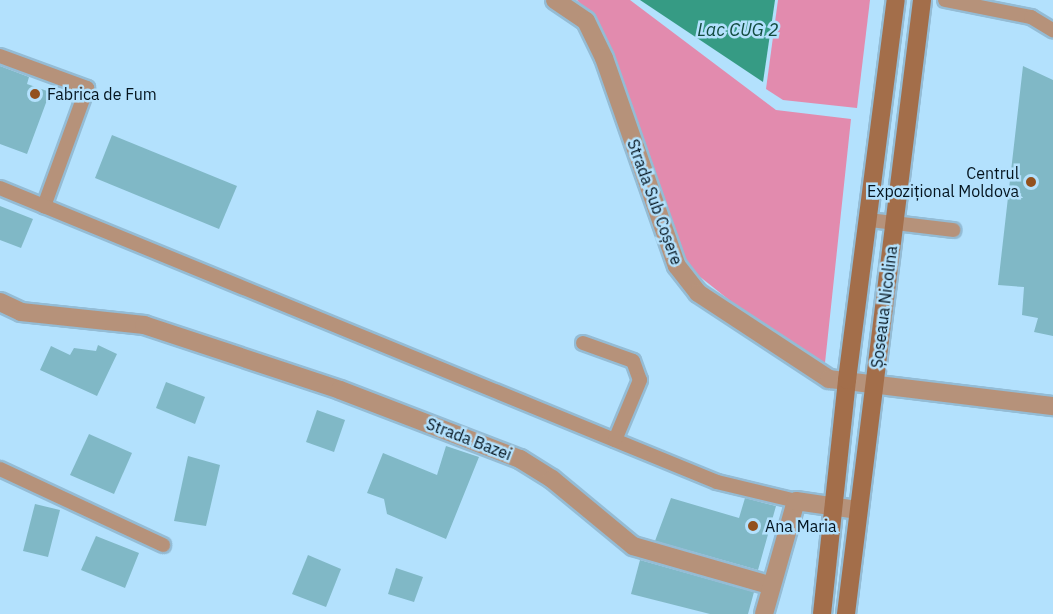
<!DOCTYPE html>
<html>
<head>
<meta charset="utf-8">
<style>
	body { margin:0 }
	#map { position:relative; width:1053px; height:614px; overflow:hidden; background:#b3e1fd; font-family:"IBM Plex Sans",sans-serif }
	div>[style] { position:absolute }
	.green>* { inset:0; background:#e28bae }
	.water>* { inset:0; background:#369b84 }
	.building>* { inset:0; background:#80b8c6 }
	.roads { filter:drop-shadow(2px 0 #94bcd5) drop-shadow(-2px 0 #94bcd5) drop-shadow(0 2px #94bcd5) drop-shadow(0 -2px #94bcd5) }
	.lane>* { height:14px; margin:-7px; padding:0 7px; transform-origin:7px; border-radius:7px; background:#b6927a }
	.street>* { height:18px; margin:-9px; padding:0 9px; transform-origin:9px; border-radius:9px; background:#b6927a }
	.secondary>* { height:18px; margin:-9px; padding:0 9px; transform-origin:9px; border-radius:9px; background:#a36e4a }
	.dots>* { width:16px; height:16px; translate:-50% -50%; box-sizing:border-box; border:3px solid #b3e1fd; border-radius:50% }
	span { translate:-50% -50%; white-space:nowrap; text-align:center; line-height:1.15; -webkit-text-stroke:5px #b3e1fd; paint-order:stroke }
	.poi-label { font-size:16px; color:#04141e }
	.left { translate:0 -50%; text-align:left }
	.right { translate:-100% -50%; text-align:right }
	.street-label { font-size:16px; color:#04141e }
	.water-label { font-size:18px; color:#134c3f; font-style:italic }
</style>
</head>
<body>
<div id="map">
	<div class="green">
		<i style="clip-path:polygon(577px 0,630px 0,776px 110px,851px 119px,825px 363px,743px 311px,689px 268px,597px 22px)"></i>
		<i style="clip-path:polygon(778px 0,870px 0,857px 108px,783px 100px,766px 89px)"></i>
	</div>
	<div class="water">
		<i style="clip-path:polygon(640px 0,775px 0,763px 82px)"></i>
	</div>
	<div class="building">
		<i style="clip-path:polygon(0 66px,29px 77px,27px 84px,50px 92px,27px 154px,0 144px)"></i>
		<i style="clip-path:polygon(1023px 66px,1053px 80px,1053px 336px,1034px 332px,1038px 318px,1022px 315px,1024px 287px,998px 285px)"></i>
		<i style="clip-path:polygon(112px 135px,237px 186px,219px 229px,95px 178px)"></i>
		<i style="clip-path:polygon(0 206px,33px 219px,21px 248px,0 240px)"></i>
		<i style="clip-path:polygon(98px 345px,117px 354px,97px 396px,40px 370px,51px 346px,70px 355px,74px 348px,96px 351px)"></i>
		<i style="clip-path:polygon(166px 382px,205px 397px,195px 424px,156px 408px)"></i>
		<i style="clip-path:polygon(317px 410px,345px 420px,334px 452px,306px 442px)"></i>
		<i style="clip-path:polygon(89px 434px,132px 453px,114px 494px,70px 475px)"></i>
		<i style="clip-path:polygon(446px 446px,479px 457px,446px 539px,387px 514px,384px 499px,367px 493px,383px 453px,437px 475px)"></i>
		<i style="clip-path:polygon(188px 456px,220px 465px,206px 526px,174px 521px)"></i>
		<i style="clip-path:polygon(671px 498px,739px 518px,745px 498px,776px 506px,758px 570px,655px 541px)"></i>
		<i style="clip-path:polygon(35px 504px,60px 510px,48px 557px,23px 551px)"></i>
		<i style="clip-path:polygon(96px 536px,139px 553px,125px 588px,81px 570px)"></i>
		<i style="clip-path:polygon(308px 555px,341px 569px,326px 607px,292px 594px)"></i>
		<i style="clip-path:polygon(640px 560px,754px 592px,748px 614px,710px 614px,631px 594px)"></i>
		<i style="clip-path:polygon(396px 568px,423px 577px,414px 602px,388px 594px)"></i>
	</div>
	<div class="roads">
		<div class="lane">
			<i style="left:945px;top:0;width:88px;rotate:11.2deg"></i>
			<i style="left:1031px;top:17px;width:26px;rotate:31deg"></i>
			<i style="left:0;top:56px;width:93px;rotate:20.2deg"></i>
			<i style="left:87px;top:88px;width:126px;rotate:110deg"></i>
			<i style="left:0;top:188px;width:775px;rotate:22.3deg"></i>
			<i style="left:717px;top:482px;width:81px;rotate:13.5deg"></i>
			<i style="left:869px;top:220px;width:85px;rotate:6.8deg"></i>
			<i style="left:583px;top:343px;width:53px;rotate:19.8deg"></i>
			<i style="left:633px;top:361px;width:20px;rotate:70deg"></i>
			<i style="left:640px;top:380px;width:65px;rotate:112.6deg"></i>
			<i style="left:0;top:469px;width:180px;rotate:25deg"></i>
		</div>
		<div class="street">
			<i style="left:555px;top:0;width:37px;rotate:34deg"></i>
			<i style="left:586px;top:21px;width:41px;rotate:64.1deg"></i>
			<i style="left:604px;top:58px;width:220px;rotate:70.7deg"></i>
			<i style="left:677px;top:266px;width:34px;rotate:52deg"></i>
			<i style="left:698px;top:293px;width:157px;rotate:33.3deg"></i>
			<i style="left:829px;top:379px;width:226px;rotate:6.9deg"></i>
			<i style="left:0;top:302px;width:23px;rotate:25deg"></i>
			<i style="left:21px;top:312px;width:124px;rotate:6deg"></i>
			<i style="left:144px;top:325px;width:206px;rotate:18.3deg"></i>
			<i style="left:340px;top:390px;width:193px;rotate:21deg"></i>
			<i style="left:520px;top:459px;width:38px;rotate:32deg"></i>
			<i style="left:552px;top:479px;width:105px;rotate:39.6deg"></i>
			<i style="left:633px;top:546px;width:141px;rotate:16deg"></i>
			<i style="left:764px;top:614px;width:117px;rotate:-74.2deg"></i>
			<i style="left:796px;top:501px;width:63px;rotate:8.3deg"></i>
		</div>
		<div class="secondary">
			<i style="left:822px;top:614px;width:235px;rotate:-83.9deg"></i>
			<i style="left:847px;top:380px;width:383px;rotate:-82.7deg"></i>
			<i style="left:846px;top:614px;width:619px;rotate:-82.94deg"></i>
		</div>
	</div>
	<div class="dots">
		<i style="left:35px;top:94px;background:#93511e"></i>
		<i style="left:1031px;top:182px;background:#93511e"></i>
		<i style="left:753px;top:526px;background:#93511e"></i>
	</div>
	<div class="poi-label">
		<span class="left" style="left:47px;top:94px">Fabrica de Fum</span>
		<span class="right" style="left:1019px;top:182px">Centrul<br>Expozițional Moldova</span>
		<span class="left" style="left:765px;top:526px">Ana Maria</span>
	</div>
	<div class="street-label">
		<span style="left:655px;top:202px;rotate:70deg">Strada Sub Coșere</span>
		<span style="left:884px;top:307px;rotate:-83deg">Șoseaua Nicolina</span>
		<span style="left:469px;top:439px;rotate:21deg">Strada Bazei</span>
	</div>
	<div class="water-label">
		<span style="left:738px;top:30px">Lac CUG 2</span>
	</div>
</div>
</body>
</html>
